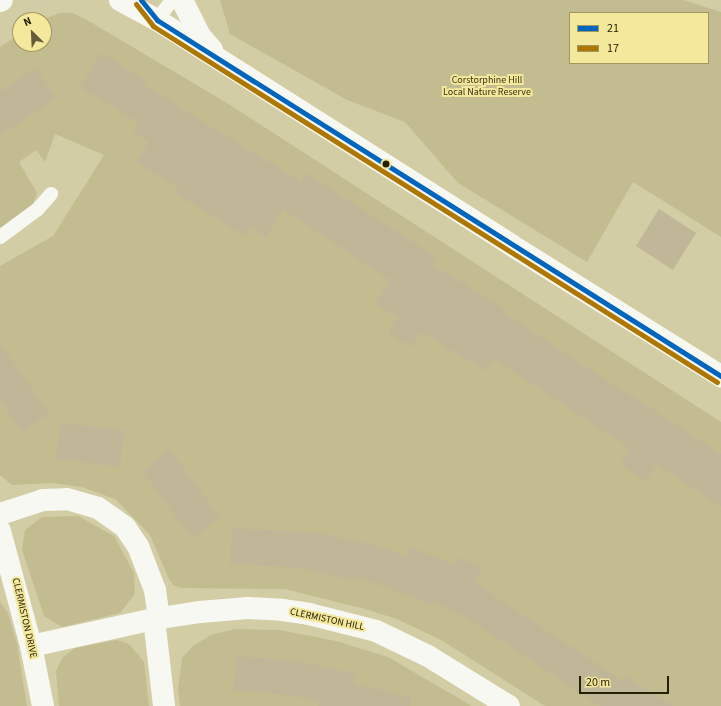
<!DOCTYPE html>
<html>
<head>
<meta charset="utf-8">
<style>
	body { margin:0 }
	#map { position:relative; width:721px; height:706px; overflow:hidden; background:#d3cda5; font-family:"Source Sans 3",sans-serif }
	div>[style] { position:absolute }
	.green>* { inset:0; background:#c3bc90 }
	.building>* { inset:0; background:#c0b698 }
	.path>* { height:2.5px; margin-top:-1.25px; transform-origin:0; background:repeating-linear-gradient(90deg,#cfccbf 0 1px,transparent 0 4px) }
	.lane>* { height:14px; margin:-7px; padding:0 7px; transform-origin:7px; border-radius:7px; background:#f8f8f2 }
	.street>* { height:22px; margin:-11px; padding:0 11px; transform-origin:11px; border-radius:11px; background:#f8f8f2 }
	.secondary>* { height:22px; margin:-11px; padding:0 11px; transform-origin:11px; border-radius:11px; background:#f8f8f2 }
	.bus-1>* { height:5px; margin:-2.5px; padding:0 2.5px; transform-origin:2.5px; border-radius:2.5px; background:#0065bd }
	.bus-2>* { height:5px; margin:-2.5px; padding:0 2.5px; transform-origin:2.5px; border-radius:2.5px; background:#ae7701 }
	.dots>* { width:11px; height:11px; translate:-50% -50%; box-sizing:border-box; border:2px solid #f4e89d; border-radius:50% }
	span { translate:-50% -50%; white-space:nowrap; text-align:center; line-height:1.15; -webkit-text-stroke:4px #f4e89d; paint-order:stroke }
	.park-label { font-size:10px; color:#393313 }
	.street-label { font-size:10px; color:#262103 }
	.legend { position:absolute; left:569px; top:12px; width:140px; height:52px; box-sizing:border-box; background:#f4e89d; border:1px solid #a2985f; margin:0; padding:5px 7px; list-style:none; font-size:12px; color:#262103 }
	.legend li { display:flex; align-items:center; gap:8px; height:20px }
	.legend b { width:20px; border:1px solid #a2985f }
	.north { position:absolute; left:12px; top:12px; width:40px; height:40px; box-sizing:border-box; background:#f4e89d; border:1px solid #a2985f; border-radius:50%; rotate:336deg; font-size:11px; font-weight:700; line-height:16px; text-align:center; color:#262103 }
	.north::after { content:''; display:block; margin:auto; width:14px; height:18px; background:#635d3c; clip-path:polygon(50% 0,100% 100%,50% 72%,0 100%) }
	.scale { position:absolute; left:579px; top:676px; width:90px; height:18px; box-sizing:border-box; border:2px solid #262103; border-top:0; padding-left:5px; font-size:12px; line-height:14px; white-space:nowrap; color:#262103; -webkit-text-stroke:3px #f4e89d; paint-order:stroke }
</style>
</head>
<body>
<div id="map">
	<div class="green">
		<i style="clip-path:polygon(evenodd,220px 0,683px 0,721px 12px,721px 237px,633px 182px,587px 262px,458px 183px,405px 122px,347px 100px,230px 34px,220px 0,570px 13px,708px 13px,708px 63px,570px 63px,570px 13px)"></i>
		<i style="clip-path:polygon(59px 13px,73px 13px,87px 20px,227px 103px,721px 422px,721px 706px,545px 706px,441px 640px,397px 619px,365px 609px,285px 589px,181px 588px,173px 585px,168px 577px,150px 535px,115px 499px,82px 487px,51px 483px,12px 485px,0 475px,0 266px,53px 236px,104px 155px,55px 134px,45px 162px,36px 150px,19px 162px,37px 193px,33px 204px,0 229px,0 47px,20px 34px,20px 44px,44px 44px,44px 20px,41px 20px)"></i>
		<i style="clip-path:polygon(78px 516px,114px 536px,134px 573px,135px 594px,120px 613px,62px 627px,44px 616px,22px 550px,25px 530px,42px 517px)"></i>
		<i style="clip-path:polygon(0 602px,8px 613px,17px 644px,27px 706px,0 706px)"></i>
		<i style="clip-path:polygon(235px 629px,280px 630px,336px 641px,388px 657px,472px 706px,180px 706px,178px 688px,182px 658px,193px 646px,211px 635px)"></i>
		<i style="clip-path:polygon(117px 640px,129px 644px,144px 662px,149px 706px,59px 706px,56px 671px,63px 657px,75px 648px)"></i>
	</div>
	<div class="building">
		<i style="clip-path:polygon(101px 53px,146px 80px,143px 84px,226px 136px,301px 181px,306px 173px,359px 207px,436px 257px,432px 264px,507px 310px,505px 314px,721px 454px,721px 506px,656px 465px,646px 481px,620px 465px,630px 448px,493px 359px,486px 371px,421px 332px,412px 347px,388px 333px,397px 317px,375px 304px,390px 280px,283px 209px,266px 237px,251px 228px,245px 236px,175px 193px,179px 188px,136px 162px,149px 142px,133px 132px,139px 123px,80px 87px)"></i>
		<i style="clip-path:polygon(35px 68px,56px 98px,0 136px,0 92px)"></i>
		<i style="clip-path:polygon(659px 209px,696px 233px,673px 270px,636px 246px)"></i>
		<i style="clip-path:polygon(0 344px,49px 413px,23px 432px,0 400px)"></i>
		<i style="clip-path:polygon(61px 423px,124px 430px,120px 467px,56px 459px)"></i>
		<i style="clip-path:polygon(170px 450px,220px 517px,192px 538px,142px 471px)"></i>
		<i style="clip-path:polygon(232px 528px,319px 533px,378px 546px,407px 556px,410px 547px,454px 564px,457px 557px,482px 568px,474px 582px,623px 681px,626px 676px,673px 706px,601px 706px,458px 613px,435px 601px,433px 605px,358px 577px,357px 581px,300px 568px,230px 564px)"></i>
		<i style="clip-path:polygon(237px 656px,298px 661px,356px 674px,353px 683px,411px 697px,410px 706px,319px 706px,320px 702px,295px 696px,233px 690px)"></i>
	</div>
	<div class="path">
		<i style="left:27px;top:10px;width:18px;rotate:-34deg"></i>
	</div>
	<div class="lane">
		<i style="left:157px;top:20px;width:25px;rotate:-53deg"></i>
		<i style="left:0;top:237px;width:47px;rotate:-36.4deg"></i>
		<i style="left:38px;top:209px;width:20px;rotate:-49deg"></i>
	</div>
	<div class="street">
		<i style="left:0;top:514px;width:45px;rotate:-18deg"></i>
		<i style="left:43px;top:500px;width:24px;rotate:-2deg"></i>
		<i style="left:67px;top:499px;width:32px;rotate:16deg"></i>
		<i style="left:98px;top:508px;width:33px;rotate:35deg"></i>
		<i style="left:125px;top:527px;width:23px;rotate:56deg"></i>
		<i style="left:138px;top:546px;width:47px;rotate:68.9deg"></i>
		<i style="left:155px;top:590px;width:28px;rotate:82deg"></i>
		<i style="left:0;top:531px;width:119px;rotate:74.9deg"></i>
		<i style="left:31px;top:646px;width:61px;rotate:78.7deg"></i>
		<i style="left:154px;top:619px;width:88px;rotate:83.4deg"></i>
		<i style="left:31px;top:646px;width:126px;rotate:-12.4deg"></i>
		<i style="left:154px;top:619px;width:47px;rotate:-8.7deg"></i>
		<i style="left:200px;top:612px;width:48px;rotate:-4.8deg"></i>
		<i style="left:248px;top:608px;width:34px;rotate:3deg"></i>
		<i style="left:282px;top:610px;width:27px;rotate:8deg"></i>
		<i style="left:309px;top:614px;width:69px;rotate:14.2deg"></i>
		<i style="left:376px;top:631px;width:58px;rotate:25.7deg"></i>
		<i style="left:428px;top:656px;width:95px;rotate:31.7deg"></i>
	</div>
	<div class="secondary">
		<i style="left:120px;top:0;width:42px;rotate:28.4deg"></i>
		<i style="left:157px;top:20px;width:419px;rotate:32.4deg"></i>
		<i style="left:511px;top:245px;width:248px;rotate:32deg"></i>
		<i style="left:182px;top:0;width:40px;rotate:63.4deg"></i>
		<i style="left:200px;top:36px;width:18px;rotate:49deg"></i>
		<i style="left:0;top:1px;width:2px;rotate:-27deg"></i>
	</div>
	<div class="bus-1">
		<i style="left:141px;top:0;width:26px;rotate:51deg"></i>
		<i style="left:157px;top:20px;width:667px;rotate:32.26deg"></i>
	</div>
	<div class="bus-2">
		<i style="left:136px;top:4px;width:28px;rotate:52deg"></i>
		<i style="left:153px;top:26px;width:667px;rotate:32.26deg"></i>
	</div>
	<div class="dots">
		<i style="left:386px;top:164px;background:#262103"></i>
	</div>
	<div class="park-label">
		<span style="left:487px;top:86px">Corstorphine Hill<br>Local Nature Reserve</span>
	</div>
	<div class="street-label">
		<span style="left:24px;top:618px;rotate:77deg">CLERMISTON DRIVE</span>
		<span style="left:327px;top:620px;rotate:12deg">CLERMISTON HILL</span>
	</div>
	<ul class="legend">
	<li><b style="height:5px;background:#0065bd"></b>21</li>
	<li><b style="height:5px;background:#ae7701"></b>17</li>
	</ul>
	<div class="north">N</div>
	<div class="scale">20 m</div>
</div>
</body>
</html>
